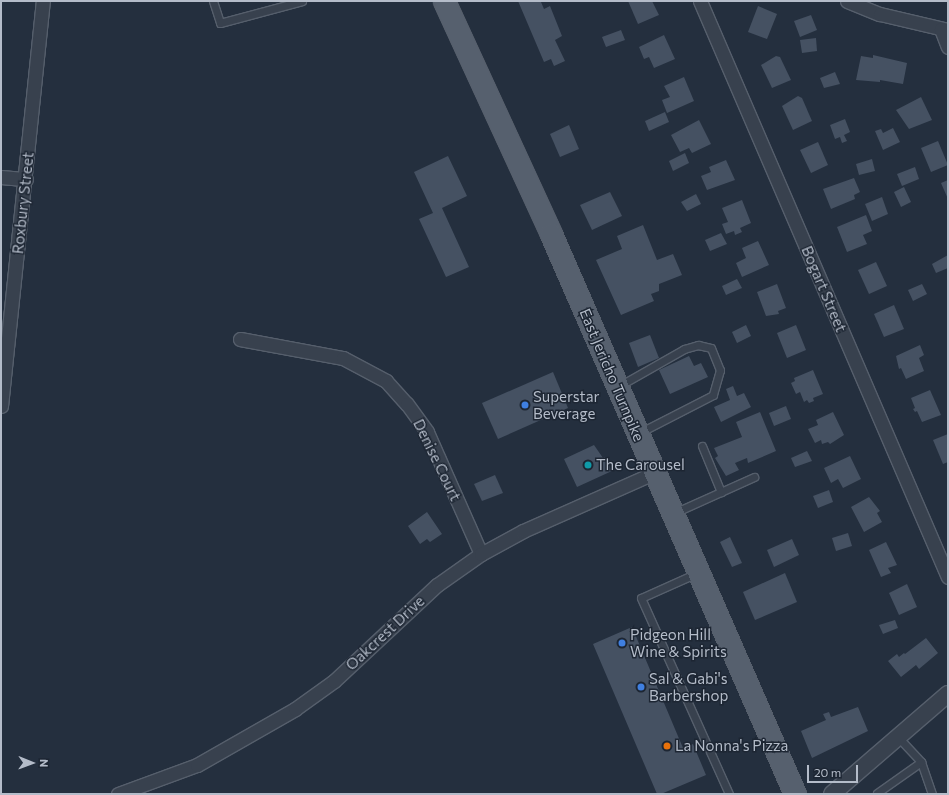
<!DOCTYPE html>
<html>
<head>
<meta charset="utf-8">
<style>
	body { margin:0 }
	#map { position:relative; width:949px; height:795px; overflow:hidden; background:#242f3e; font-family:Commissioner,sans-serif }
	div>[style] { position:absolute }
	.building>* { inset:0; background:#455162 }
	.roads { filter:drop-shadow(1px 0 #565f6c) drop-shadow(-1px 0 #565f6c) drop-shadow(0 1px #565f6c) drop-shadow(0 -1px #565f6c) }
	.service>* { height:7px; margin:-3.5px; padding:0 3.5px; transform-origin:3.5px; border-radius:3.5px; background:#38414e }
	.minor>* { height:13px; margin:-6.5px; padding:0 6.5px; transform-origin:6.5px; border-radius:6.5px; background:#38414e }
	.tertiary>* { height:16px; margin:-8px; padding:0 8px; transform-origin:8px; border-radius:8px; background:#38414e }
	.primary>* { height:21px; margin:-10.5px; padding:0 10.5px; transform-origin:10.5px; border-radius:10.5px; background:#56606e }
	.dots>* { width:11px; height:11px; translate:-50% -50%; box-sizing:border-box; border:2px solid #1d2633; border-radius:50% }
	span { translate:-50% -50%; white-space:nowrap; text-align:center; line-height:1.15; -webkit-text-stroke:3px #1d2633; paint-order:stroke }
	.street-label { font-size:15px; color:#b4bcc9 }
	.poi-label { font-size:15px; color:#b4bcc9 }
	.left { translate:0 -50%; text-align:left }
	.frame { position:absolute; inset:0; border:2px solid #b4bcc9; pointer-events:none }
	.north { position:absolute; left:12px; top:743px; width:40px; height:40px; -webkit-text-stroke:3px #1d2633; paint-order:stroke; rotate:91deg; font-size:11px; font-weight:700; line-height:16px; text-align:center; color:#b4bcc9 }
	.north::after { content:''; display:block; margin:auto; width:14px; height:18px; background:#b4bcc9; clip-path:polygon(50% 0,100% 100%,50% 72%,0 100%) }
	.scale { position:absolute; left:807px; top:765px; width:51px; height:18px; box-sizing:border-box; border:2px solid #b4bcc9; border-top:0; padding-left:5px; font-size:12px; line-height:14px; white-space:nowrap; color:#b4bcc9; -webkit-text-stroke:3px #1d2633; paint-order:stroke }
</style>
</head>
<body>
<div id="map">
	<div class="building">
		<i style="clip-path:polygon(518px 1px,544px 1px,541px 2px,544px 9px,550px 6px,562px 36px,555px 40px,565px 61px,554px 66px,551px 59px,544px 62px)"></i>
		<i style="clip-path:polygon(628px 1px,652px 1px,659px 15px,638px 24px)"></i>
		<i style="clip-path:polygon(758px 6px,777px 14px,767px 39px,748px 32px)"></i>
		<i style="clip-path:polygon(811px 15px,817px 30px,800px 37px,794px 21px)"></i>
		<i style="clip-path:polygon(621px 30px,625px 40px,606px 47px,602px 37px)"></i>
		<i style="clip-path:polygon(664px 35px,675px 59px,654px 68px,649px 57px,644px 59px,639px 47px)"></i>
		<i style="clip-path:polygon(816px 38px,817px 51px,802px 53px,800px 40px)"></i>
		<i style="clip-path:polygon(873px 55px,907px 63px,903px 84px,880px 80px,880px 82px,856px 80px,861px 56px,873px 58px)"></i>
		<i style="clip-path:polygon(776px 56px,780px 57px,791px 80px,772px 88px,761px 65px)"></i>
		<i style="clip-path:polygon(835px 72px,840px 84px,824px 88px,820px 78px)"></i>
		<i style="clip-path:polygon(684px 77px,694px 101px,667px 113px,662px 100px,670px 97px,664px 86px)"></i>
		<i style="clip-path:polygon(798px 96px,802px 98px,812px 121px,793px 130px,782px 106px)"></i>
		<i style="clip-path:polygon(921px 97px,932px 120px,909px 129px,896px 110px)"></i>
		<i style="clip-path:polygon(665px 112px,669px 122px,649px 131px,645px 121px)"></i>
		<i style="clip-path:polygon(845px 119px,850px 132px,844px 135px,847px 141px,842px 143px,840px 137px,835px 139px,830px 125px)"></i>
		<i style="clip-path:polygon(699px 120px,711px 144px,692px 153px,689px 148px,680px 152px,671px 135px)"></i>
		<i style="clip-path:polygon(569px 125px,579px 149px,560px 157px,550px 134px)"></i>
		<i style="clip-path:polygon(893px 128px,900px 142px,883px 150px,875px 131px,881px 129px,883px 133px)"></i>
		<i style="clip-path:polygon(938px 141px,948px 165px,931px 172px,921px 148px)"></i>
		<i style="clip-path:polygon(818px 142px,828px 165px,811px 173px,800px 150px)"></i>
		<i style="clip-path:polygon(685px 153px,689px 163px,673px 171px,669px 161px)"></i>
		<i style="clip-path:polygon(448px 156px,467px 196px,442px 208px,469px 267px,446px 277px,419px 219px,433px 213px,414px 172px)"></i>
		<i style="clip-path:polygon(872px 159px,875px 171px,859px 175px,856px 164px)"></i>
		<i style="clip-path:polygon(726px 160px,735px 180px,707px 190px,701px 176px,711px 172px,709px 167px)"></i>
		<i style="clip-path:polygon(915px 167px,919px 179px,902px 186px,897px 174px)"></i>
		<i style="clip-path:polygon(854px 178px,860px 192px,854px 195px,855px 199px,831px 209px,823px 189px)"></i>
		<i style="clip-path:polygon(948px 180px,948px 199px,941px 183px)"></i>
		<i style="clip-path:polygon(904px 187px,911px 202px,901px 207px,894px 192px)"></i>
		<i style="clip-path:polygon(610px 192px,622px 216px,592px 230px,580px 205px)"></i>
		<i style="clip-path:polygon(696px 194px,701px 204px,687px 211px,681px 202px)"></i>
		<i style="clip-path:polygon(882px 197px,888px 214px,872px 221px,865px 204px)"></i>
		<i style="clip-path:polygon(742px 200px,751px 223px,740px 228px,742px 232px,735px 235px,734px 231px,726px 234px,722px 224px,728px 222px,722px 208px)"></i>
		<i style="clip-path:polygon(866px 215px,872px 231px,863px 235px,867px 244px,847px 252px,837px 227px)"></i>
		<i style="clip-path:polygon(643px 225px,657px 260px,673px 254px,682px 275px,659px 284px,659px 291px,651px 294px,654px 301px,621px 315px,596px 260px,622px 249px,617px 236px)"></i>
		<i style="clip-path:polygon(721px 233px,727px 244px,710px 251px,705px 240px)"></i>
		<i style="clip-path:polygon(758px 241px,769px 265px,742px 277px,736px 263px,746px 258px,742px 248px)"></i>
		<i style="clip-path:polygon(948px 255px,948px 268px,936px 273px,932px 264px)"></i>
		<i style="clip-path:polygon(876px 262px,887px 286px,869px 294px,858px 270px)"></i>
		<i style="clip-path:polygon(737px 279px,742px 288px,726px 295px,722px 286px)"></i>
		<i style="clip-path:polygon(777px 284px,786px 308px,778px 311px,779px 314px,766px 316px,757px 292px)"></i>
		<i style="clip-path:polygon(922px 284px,927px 294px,913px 301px,908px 290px)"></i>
		<i style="clip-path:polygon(894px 305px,904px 329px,884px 337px,874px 314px)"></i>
		<i style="clip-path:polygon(746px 325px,751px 336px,737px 343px,732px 332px)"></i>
		<i style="clip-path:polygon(796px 325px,806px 350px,787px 358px,777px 333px)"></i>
		<i style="clip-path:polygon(650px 335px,659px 358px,638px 367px,629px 343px)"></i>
		<i style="clip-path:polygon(920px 345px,924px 355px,919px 358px,924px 371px,906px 379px,901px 368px,899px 369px,896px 356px)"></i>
		<i style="clip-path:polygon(689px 356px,694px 366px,701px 363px,708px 377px,670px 394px,659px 370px)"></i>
		<i style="clip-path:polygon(813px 370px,823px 394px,813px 398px,814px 401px,809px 403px,807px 400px,804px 402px,800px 392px,796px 394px,791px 383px,795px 381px,794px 378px)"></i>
		<i style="clip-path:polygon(553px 372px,568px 408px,498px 439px,482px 403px)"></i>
		<i style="clip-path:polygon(733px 386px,737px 396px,744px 393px,751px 407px,721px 422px,714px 407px,730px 400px,726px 389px)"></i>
		<i style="clip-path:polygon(930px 390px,941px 415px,922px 422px,917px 411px,915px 412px,913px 409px,915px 408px,911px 398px)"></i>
		<i style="clip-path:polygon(786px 406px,791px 419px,774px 426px,769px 413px)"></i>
		<i style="clip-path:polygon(760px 412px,776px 451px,748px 463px,747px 458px,735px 463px,739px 470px,726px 476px,715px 458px,718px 456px,714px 448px,742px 437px,736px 422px)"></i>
		<i style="clip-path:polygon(833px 412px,844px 435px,830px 444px,828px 442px,822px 444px,821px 440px,815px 443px,808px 429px,818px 425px,816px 420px)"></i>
		<i style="clip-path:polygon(948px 434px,948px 462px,943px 464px,933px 440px)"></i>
		<i style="clip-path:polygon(594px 445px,603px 458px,605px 457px,612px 471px,577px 487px,564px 459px)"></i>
		<i style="clip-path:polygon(807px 451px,812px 461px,795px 467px,791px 458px)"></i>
		<i style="clip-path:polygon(850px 456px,861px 479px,843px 488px,838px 479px,831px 483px,824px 468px)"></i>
		<i style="clip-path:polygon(495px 475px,503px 493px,482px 501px,474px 484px)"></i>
		<i style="clip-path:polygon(829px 490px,833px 502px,818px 508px,813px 496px)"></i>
		<i style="clip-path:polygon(869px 497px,880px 511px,877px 513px,882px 522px,864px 532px,851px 507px)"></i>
		<i style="clip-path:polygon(427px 512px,442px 534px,430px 542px,427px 539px,420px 544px,408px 526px)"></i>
		<i style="clip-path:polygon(848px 533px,852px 546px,836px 551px,832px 538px)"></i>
		<i style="clip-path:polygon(730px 537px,742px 563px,732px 567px,720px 542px)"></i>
		<i style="clip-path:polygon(792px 539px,799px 555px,774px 567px,767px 550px)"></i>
		<i style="clip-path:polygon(886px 542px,897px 565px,888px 568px,891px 573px,881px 577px,869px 550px)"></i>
		<i style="clip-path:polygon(785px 573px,797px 602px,755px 620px,743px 592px)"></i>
		<i style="clip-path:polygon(907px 584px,917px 607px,899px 615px,889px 593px)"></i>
		<i style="clip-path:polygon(895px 620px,898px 628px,883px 634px,879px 625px)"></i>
		<i style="clip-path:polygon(632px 627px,683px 748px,693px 744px,706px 775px,661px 794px,657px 794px,593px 644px)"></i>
		<i style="clip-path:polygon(926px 638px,938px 653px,919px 669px,916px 665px,901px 677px,888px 661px,897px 654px,899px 657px,904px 653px,905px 654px)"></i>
		<i style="clip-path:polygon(858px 707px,868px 731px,812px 758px,801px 731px,826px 720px,823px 714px,829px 712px,831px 717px)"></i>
	</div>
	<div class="roads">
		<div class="service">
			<i style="left:213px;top:1px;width:23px;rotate:72deg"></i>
			<i style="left:220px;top:23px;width:85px;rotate:-15deg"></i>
			<i style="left:619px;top:386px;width:75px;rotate:-29.6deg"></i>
			<i style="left:684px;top:349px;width:15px;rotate:-16deg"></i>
			<i style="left:698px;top:345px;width:13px;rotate:13deg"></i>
			<i style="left:711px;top:348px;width:24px;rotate:68deg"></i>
			<i style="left:720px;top:370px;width:26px;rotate:106deg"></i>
			<i style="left:713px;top:395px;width:83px;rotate:152.8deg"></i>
			<i style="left:702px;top:446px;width:50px;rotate:67.6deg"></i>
			<i style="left:674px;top:513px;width:88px;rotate:-24.2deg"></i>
			<i style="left:697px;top:573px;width:61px;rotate:155.9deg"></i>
			<i style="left:641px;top:598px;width:215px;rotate:65.8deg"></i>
			<i style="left:898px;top:737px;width:34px;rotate:47deg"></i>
			<i style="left:921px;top:762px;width:34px;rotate:71deg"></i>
			<i style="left:877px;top:793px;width:54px;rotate:-35.2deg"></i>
		</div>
		<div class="minor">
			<i style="left:700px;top:1px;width:627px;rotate:66.71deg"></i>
			<i style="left:847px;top:1px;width:35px;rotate:22deg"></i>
			<i style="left:880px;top:14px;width:70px;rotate:13.2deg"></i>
			<i style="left:941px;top:29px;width:19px;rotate:69deg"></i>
			<i style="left:1px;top:177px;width:25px;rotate:5deg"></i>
			<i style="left:240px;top:339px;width:105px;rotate:10.5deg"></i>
			<i style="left:343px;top:358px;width:49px;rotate:28.1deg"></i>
			<i style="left:386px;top:381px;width:31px;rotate:48deg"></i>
			<i style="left:407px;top:404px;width:34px;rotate:54deg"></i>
			<i style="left:427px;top:432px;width:133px;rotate:66.1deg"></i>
			<i style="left:1px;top:406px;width:407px;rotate:-84.1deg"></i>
			<i style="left:118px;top:794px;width:84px;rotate:-20.2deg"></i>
			<i style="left:197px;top:765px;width:113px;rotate:-29.7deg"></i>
			<i style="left:295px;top:709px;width:48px;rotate:-35.7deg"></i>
			<i style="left:334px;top:681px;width:141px;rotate:-43deg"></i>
			<i style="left:437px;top:585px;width:54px;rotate:-35.2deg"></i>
			<i style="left:481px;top:554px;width:48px;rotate:-28.7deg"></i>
			<i style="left:523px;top:531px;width:143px;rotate:-23.9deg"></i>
		</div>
		<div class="tertiary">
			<i style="left:832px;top:794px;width:153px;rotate:-40.8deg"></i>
		</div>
		<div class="primary">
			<i style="left:444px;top:1px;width:256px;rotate:65.3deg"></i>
			<i style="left:551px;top:234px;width:611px;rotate:66.46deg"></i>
		</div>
	</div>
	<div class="dots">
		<i style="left:525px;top:405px;background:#3f7fe0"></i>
		<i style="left:588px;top:465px;background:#0f9aa8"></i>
		<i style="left:622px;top:643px;background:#3f7fe0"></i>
		<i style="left:641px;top:687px;background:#3f7fe0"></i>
		<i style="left:667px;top:746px;background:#e8710a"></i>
	</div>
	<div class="street-label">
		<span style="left:23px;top:203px;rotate:-84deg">Roxbury Street</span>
		<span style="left:824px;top:289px;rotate:67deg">Bogart Street</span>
		<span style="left:612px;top:375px;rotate:67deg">East Jericho Turnpike</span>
		<span style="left:437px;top:460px;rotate:64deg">Denise Court</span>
		<span style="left:385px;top:633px;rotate:-43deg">Oakcrest Drive</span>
	</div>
	<div class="poi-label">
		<span class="left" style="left:533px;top:405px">Superstar<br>Beverage</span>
		<span class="left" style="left:596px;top:465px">The Carousel</span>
		<span class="left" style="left:630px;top:643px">Pidgeon Hill<br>Wine &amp; Spirits</span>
		<span class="left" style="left:649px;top:687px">Sal &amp; Gabi's<br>Barbershop</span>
		<span class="left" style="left:675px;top:746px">La Nonna's Pizza</span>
	</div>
	<div class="frame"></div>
	<div class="north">N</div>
	<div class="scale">20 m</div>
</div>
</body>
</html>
